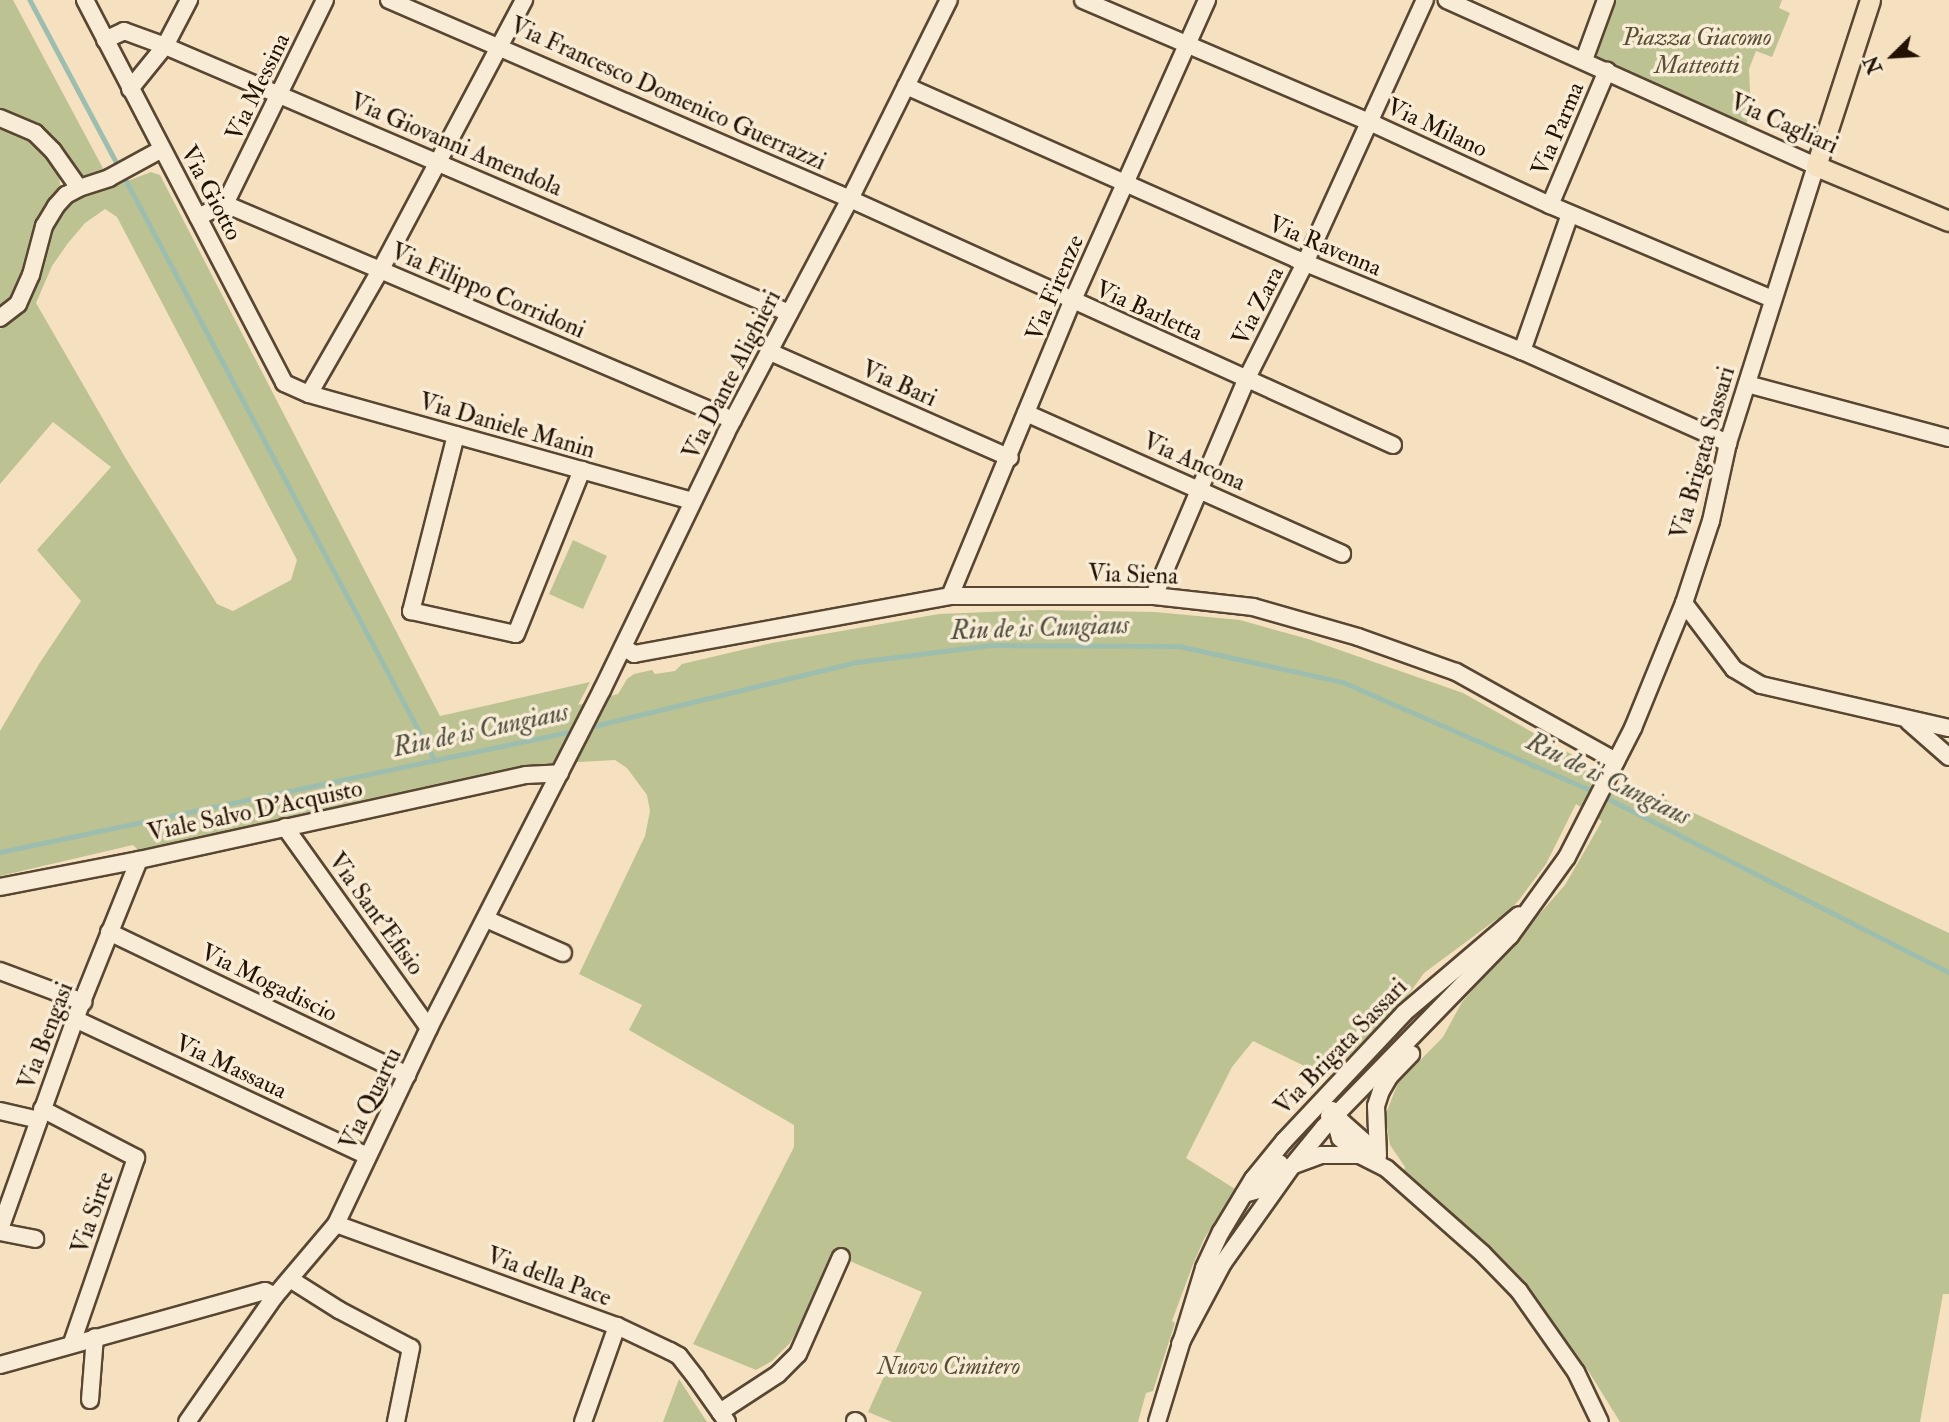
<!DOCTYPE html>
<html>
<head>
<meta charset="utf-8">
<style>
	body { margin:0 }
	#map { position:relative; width:1949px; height:1422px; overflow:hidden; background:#f5e1c0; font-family:"IM FELL Double Pica",serif }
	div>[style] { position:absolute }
	.green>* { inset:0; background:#bdc292 }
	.stream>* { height:4.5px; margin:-2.25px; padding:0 2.25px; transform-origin:2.25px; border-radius:2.25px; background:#9dbeaf }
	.roads { filter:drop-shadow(2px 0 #584632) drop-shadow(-2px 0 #584632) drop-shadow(0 2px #584632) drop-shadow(0 -2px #584632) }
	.minor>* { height:16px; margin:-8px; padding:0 8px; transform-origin:8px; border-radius:8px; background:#f8ecd6 }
	.major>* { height:19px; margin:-9.5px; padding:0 9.5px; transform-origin:9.5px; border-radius:9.5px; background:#f5e1c0 }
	span { translate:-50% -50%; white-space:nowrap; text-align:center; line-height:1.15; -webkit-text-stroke:7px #f8ecd6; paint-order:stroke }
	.park-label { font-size:24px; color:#595034; font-style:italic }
	.street-label { font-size:24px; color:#231202 }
	.water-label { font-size:26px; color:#4e4e3f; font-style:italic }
	.north { position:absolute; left:1858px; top:21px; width:70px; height:70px; -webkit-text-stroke:5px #f8ecd6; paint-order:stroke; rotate:246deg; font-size:19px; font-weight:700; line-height:28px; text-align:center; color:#231202 }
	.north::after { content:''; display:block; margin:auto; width:24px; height:32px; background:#231202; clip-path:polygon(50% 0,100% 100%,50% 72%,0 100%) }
</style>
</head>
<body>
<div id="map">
	<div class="green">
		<i style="clip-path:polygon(0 0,13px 0,105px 172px,92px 179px,83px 178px,0 112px)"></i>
		<i style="clip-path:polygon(1611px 0,1782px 0,1779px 8px,1790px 13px,1772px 57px,1756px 51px,1749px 69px,1751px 111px,1744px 130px,1589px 59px)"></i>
		<i style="clip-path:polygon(0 124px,27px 137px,50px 158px,59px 174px,60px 185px,25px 276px,16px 294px,0 308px)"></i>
		<i style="clip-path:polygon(evenodd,151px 172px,160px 175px,440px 716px,590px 682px,578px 705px,618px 694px,627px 679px,634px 674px,652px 670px,655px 674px,675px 671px,682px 664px,772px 643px,939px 614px,1039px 610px,1155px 612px,1240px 620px,1308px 639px,1463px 693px,1587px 763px,1590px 777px,1618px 791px,1624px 780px,1949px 933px,1949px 1294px,1943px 1294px,1920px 1422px,1620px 1422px,1589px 1372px,1521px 1278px,1404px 1171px,1405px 1167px,1390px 1145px,1385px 1116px,1398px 1083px,1443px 1037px,1462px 1002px,1565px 885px,1602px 821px,1576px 804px,1546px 864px,1519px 900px,1499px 922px,1497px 919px,1424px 973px,1406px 998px,1327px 1077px,1253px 1041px,1232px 1067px,1186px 1158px,1235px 1189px,1204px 1239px,1192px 1267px,1172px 1321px,1175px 1323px,1153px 1391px,1146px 1393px,1138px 1422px,892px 1422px,868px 1412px,922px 1292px,831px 1253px,801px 1323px,790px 1343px,772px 1361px,756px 1370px,693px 1344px,794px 1147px,794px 1125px,629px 1030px,642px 1005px,579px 974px,645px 836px,650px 811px,647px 795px,627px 768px,615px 760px,543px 764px,141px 853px,133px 845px,0 876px,0 731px,39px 664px,81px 601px,37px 550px,111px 467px,53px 422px,0 484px,0 329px,22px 313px,54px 222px,67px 204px,151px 172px,105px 209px,117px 217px,297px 560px,291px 580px,233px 611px,217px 604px,126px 459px,36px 303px,52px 266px,68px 243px,85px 223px,105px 209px)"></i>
		<i style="clip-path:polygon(573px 540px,607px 556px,583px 609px,549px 594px)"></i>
		<i style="clip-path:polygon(679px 1379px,707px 1422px,663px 1422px)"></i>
	</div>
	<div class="stream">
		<i style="left:30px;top:0;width:860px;rotate:61.97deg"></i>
		<i style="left:586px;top:728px;width:279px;rotate:-13.7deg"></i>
		<i style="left:857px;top:662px;width:135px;rotate:-7.2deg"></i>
		<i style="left:991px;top:645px;width:188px;rotate:0.3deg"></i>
		<i style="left:1179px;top:646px;width:168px;rotate:12.4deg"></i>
		<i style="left:1343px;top:682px;width:275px;rotate:23.6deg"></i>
		<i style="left:1603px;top:796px;width:388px;rotate:27deg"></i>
		<i style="left:0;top:852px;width:591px;rotate:-11.92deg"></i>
	</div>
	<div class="roads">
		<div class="minor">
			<i style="left:85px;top:0;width:432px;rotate:62.5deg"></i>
			<i style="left:284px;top:383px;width:27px;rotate:24deg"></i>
			<i style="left:309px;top:394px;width:398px;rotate:15.6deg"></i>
			<i style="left:389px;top:0;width:502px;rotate:23.35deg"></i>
			<i style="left:850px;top:199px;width:596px;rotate:24.37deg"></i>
			<i style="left:1083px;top:0;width:316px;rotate:23.1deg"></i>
			<i style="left:1374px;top:124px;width:194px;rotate:24.7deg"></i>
			<i style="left:1550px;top:205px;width:242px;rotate:22.9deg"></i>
			<i style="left:105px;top:40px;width:21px;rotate:-25deg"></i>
			<i style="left:124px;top:31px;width:44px;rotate:20.1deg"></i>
			<i style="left:165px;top:46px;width:679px;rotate:23.17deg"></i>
			<i style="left:1584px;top:60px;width:64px;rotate:-69.9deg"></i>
			<i style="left:906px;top:86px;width:427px;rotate:23.9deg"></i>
			<i style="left:1296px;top:259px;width:244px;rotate:22.2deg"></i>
			<i style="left:1522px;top:351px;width:226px;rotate:24.1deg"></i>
			<i style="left:130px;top:89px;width:55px;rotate:-50.9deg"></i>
			<i style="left:165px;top:46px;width:52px;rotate:-62.4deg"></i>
			<i style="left:0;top:118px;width:38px;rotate:23deg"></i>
			<i style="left:35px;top:133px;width:25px;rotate:45deg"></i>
			<i style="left:53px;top:151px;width:45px;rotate:54.9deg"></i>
			<i style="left:79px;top:188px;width:32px;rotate:-18deg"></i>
			<i style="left:109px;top:178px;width:60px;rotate:-28.7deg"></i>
			<i style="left:225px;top:204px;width:552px;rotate:23.04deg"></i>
			<i style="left:1550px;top:205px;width:146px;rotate:-67deg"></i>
			<i style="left:198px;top:217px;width:30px;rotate:-26deg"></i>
			<i style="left:225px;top:204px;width:227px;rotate:-63.9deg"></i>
			<i style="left:0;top:318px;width:23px;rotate:-38deg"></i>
			<i style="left:18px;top:304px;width:32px;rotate:-66deg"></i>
			<i style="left:31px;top:275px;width:51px;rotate:-75.1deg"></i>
			<i style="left:44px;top:226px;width:23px;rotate:-59deg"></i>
			<i style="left:56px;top:206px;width:15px;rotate:-48deg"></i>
			<i style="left:66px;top:195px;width:15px;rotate:-28deg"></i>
			<i style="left:1522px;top:351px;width:145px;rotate:-70.7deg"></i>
			<i style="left:770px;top:352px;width:262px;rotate:23.8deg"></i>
			<i style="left:1747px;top:384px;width:209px;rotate:15deg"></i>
			<i style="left:309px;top:394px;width:144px;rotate:-60.1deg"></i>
			<i style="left:381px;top:269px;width:305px;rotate:-62deg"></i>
			<i style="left:1026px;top:413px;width:346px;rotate:24deg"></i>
			<i style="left:456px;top:435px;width:182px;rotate:104.3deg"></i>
			<i style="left:411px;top:611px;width:107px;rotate:12.4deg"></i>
			<i style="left:516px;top:634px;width:177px;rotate:-68.1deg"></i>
			<i style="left:950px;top:596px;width:318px;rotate:-67.5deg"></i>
			<i style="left:1072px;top:302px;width:331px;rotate:-65.9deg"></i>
			<i style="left:1154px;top:596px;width:237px;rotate:-66.9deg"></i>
			<i style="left:1247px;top:378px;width:129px;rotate:-63.2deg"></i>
			<i style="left:1305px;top:263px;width:289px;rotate:-65.5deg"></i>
			<i style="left:1684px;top:603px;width:83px;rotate:52.9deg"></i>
			<i style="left:1734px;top:669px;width:31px;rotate:31deg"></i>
			<i style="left:1761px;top:685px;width:193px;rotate:12.9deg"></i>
			<i style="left:623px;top:647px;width:13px;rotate:32deg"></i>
			<i style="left:634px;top:654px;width:321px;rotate:-10.4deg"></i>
			<i style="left:950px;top:596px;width:204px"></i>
			<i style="left:1154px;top:596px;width:100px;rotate:6.3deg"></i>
			<i style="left:1253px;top:607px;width:109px;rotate:15.9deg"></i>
			<i style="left:1358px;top:637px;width:104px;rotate:19.7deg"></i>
			<i style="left:1456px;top:672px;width:183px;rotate:29.1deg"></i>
			<i style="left:1909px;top:722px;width:53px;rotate:41.2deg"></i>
			<i style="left:285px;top:827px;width:247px;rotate:54.4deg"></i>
			<i style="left:0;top:887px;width:142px;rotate:-11deg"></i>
			<i style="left:139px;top:860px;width:396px;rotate:-12.4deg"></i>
			<i style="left:526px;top:775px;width:34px;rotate:-3deg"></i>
			<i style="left:486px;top:919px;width:84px;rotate:23.8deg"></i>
			<i style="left:109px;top:932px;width:331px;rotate:25.6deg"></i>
			<i style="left:0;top:971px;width:89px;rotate:20.5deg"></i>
			<i style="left:75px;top:1019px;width:323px;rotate:25.1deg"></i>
			<i style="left:42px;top:1109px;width:106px;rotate:27.5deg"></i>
			<i style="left:136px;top:1158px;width:196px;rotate:109.1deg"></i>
			<i style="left:1332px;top:1110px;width:29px;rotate:74deg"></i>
			<i style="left:1340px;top:1138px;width:26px;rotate:40deg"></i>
			<i style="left:1360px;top:1155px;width:30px;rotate:27deg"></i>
			<i style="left:1387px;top:1169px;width:128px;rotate:41.5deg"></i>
			<i style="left:1483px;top:1254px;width:52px;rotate:45.8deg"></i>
			<i style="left:1519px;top:1291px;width:99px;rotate:54.9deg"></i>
			<i style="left:1576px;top:1372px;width:55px;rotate:64.4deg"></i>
			<i style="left:0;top:1111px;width:39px;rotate:13deg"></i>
			<i style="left:1329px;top:1116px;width:13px;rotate:23deg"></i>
			<i style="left:1341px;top:1121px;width:47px;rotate:41.5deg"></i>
			<i style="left:1378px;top:1156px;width:50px;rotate:-92.3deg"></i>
			<i style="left:1376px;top:1106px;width:16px;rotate:-72deg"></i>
			<i style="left:1381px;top:1091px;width:16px;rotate:-60deg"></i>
			<i style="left:1389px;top:1077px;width:32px;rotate:-46deg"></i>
			<i style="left:1294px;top:1165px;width:29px;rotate:-20deg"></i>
			<i style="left:1321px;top:1155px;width:39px"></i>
			<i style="left:1244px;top:1194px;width:16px;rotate:-15deg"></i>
			<i style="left:1259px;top:1190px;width:34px;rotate:-52deg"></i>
			<i style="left:336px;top:1224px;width:299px;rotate:20deg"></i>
			<i style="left:617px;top:1326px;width:59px;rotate:25.3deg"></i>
			<i style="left:670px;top:1351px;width:10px;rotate:29deg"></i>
			<i style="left:679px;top:1356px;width:28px;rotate:52deg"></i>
			<i style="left:696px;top:1378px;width:54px;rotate:54.8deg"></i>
			<i style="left:0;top:1229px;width:223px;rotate:-70.3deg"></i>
			<i style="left:75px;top:1019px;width:171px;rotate:-68.1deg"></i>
			<i style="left:0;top:1232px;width:36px;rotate:11deg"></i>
			<i style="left:290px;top:1279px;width:58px;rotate:32.3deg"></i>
			<i style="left:339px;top:1310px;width:81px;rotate:27.8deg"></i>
			<i style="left:411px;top:1348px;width:76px;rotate:101.5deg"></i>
			<i style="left:1180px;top:1344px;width:92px;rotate:-62deg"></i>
			<i style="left:1223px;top:1263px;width:119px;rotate:-54.6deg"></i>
			<i style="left:1292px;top:1166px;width:50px;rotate:-50.6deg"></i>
			<i style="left:1324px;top:1127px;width:267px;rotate:-45.8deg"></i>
			<i style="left:1510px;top:936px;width:97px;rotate:-54.2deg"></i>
			<i style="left:1567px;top:857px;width:145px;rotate:-62.9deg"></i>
			<i style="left:1633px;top:728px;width:135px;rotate:-67.8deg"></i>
			<i style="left:1684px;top:603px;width:86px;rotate:-71.8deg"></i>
			<i style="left:1711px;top:521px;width:80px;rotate:-77.7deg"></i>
			<i style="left:1728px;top:443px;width:291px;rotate:-72.4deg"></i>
			<i style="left:1816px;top:166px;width:405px;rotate:-155.8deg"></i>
			<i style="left:0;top:1365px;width:275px;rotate:-15.6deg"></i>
			<i style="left:265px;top:1291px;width:11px;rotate:27deg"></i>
			<i style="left:90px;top:1400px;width:63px;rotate:-85.5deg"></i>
			<i style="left:720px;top:1412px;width:69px;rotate:-33.2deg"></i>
			<i style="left:778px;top:1374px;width:28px;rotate:-45deg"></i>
			<i style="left:798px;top:1354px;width:106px;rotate:-66.1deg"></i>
			<i style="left:855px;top:1421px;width:2px;rotate:27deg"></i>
			<i style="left:187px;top:1422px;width:154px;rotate:-55.1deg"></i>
			<i style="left:275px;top:1296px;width:94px;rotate:-49.7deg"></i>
			<i style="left:336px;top:1224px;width:217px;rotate:-64.6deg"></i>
			<i style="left:429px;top:1028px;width:380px;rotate:-62.9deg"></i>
			<i style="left:602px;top:690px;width:285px;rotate:-64.2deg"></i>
			<i style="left:726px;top:433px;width:265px;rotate:-62.1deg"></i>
			<i style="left:850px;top:199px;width:222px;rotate:-63.6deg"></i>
			<i style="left:583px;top:1422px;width:102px;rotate:-70.5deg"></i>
			<i style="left:1157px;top:1422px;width:161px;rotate:-73deg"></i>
			<i style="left:1204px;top:1268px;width:40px;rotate:-65deg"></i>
			<i style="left:1221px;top:1232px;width:62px;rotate:-58.9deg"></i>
			<i style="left:1253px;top:1179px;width:49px;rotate:-50.8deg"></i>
			<i style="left:1284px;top:1141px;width:175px;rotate:-46.8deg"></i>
			<i style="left:1404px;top:1013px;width:151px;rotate:-40.4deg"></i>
		</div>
		<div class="major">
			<i style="left:1870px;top:0;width:175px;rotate:108deg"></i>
			<i style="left:1816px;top:166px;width:144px;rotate:22.5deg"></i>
		</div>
	</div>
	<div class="park-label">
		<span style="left:1697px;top:52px">Piazza Giacomo<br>Matteotti</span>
		<span style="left:949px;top:1367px">Nuovo Cimitero</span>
	</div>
	<div class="street-label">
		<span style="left:258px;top:87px;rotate:-64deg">Via Messina</span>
		<span style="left:668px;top:94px;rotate:24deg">Via Francesco Domenico Guerrazzi</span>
		<span style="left:1784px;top:124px;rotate:24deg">Via Cagliari</span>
		<span style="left:1437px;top:128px;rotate:25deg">Via Milano</span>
		<span style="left:1558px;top:129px;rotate:-67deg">Via Parma</span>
		<span style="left:456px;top:145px;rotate:23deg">Via Giovanni Amendola</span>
		<span style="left:211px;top:193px;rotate:62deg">Via Giotto</span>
		<span style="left:1325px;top:246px;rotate:23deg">Via Ravenna</span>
		<span style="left:1055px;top:288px;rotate:-67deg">Via Firenze</span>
		<span style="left:488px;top:291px;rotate:23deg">Via Filippo Corridoni</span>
		<span style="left:1258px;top:306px;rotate:-63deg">Via Zara</span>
		<span style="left:1149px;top:311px;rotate:24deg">Via Barletta</span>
		<span style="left:732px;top:375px;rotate:-63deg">Via Dante Alighieri</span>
		<span style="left:899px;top:384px;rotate:24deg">Via Bari</span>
		<span style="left:507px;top:426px;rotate:16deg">Via Daniele Manin</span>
		<span style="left:1703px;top:453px;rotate:-74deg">Via Brigata Sassari</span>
		<span style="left:1194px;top:462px;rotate:24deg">Via Ancona</span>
		<span style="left:1133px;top:575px;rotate:2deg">Via Siena</span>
		<span style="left:255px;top:811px;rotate:-12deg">Viale Salvo D'Acquisto</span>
		<span style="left:376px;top:914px;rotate:54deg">Via Sant'Efisio</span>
		<span style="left:269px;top:983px;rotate:26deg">Via Mogadiscio</span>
		<span style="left:46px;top:1036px;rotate:-69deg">Via Bengasi</span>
		<span style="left:1341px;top:1047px;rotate:-46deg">Via Brigata Sassari</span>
		<span style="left:231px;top:1067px;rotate:25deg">Via Massaua</span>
		<span style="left:371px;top:1099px;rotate:-64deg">Via Quartu</span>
		<span style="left:93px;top:1213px;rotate:-71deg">Via Sirte</span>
		<span style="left:549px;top:1277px;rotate:20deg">Via della Pace</span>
	</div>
	<div class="water-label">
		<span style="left:1040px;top:629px;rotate:-2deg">Riu de is Cungiaus</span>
		<span style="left:481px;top:731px;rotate:-12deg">Riu de is Cungiaus</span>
		<span style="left:1608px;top:780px;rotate:26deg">Riu de is Cungiaus</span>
	</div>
	<div class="north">N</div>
</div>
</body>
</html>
